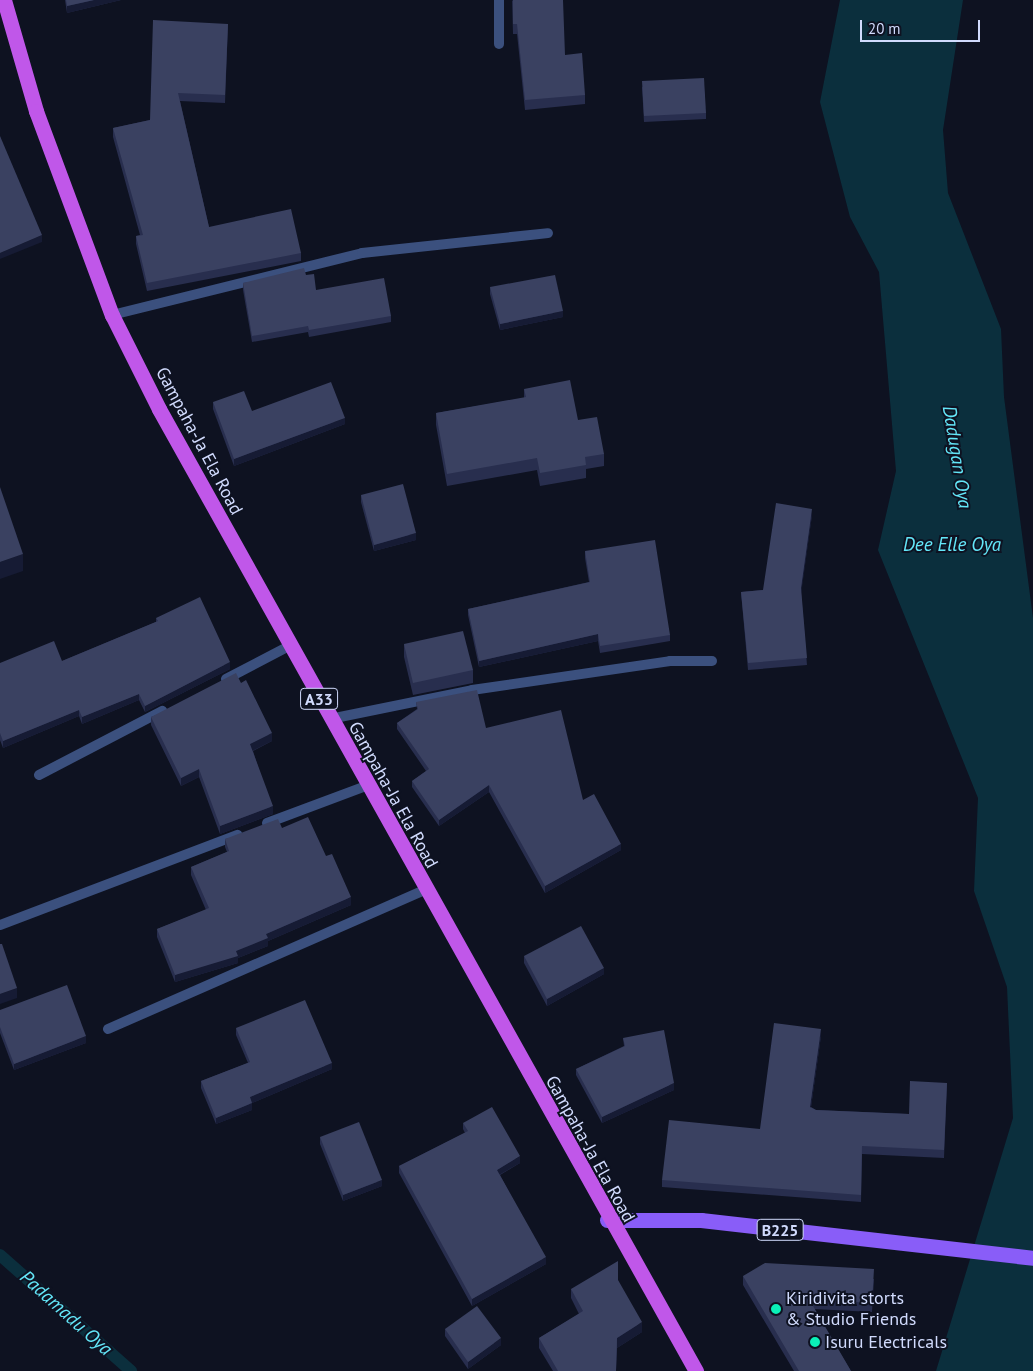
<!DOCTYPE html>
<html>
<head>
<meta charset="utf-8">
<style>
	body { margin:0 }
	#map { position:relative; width:1033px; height:1371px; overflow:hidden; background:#0e1221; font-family:"PT Sans",sans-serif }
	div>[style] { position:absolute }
	.water>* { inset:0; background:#0b2f3d }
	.stream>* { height:12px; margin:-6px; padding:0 6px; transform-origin:6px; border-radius:6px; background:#0b2f3d }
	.service>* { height:10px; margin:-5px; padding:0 5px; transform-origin:5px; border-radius:5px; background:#3b507e }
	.primary>* { height:15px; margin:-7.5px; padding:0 7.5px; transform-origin:7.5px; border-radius:7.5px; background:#895df8 }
	.trunk>* { height:15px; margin:-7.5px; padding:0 7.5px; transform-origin:7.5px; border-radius:7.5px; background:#c057e9 }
	.wall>* { inset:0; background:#282e4e }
	.shaded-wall>* { inset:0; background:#161b34 }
	.building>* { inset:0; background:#3a4161 }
	.dots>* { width:14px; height:14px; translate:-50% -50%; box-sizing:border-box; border:2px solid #0e1221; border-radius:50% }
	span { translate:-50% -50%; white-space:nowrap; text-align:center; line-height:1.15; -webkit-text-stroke:4px #0e1221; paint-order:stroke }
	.shield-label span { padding:1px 4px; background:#0e1221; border:1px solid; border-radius:4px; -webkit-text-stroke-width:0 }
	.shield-label { font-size:16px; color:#d1dbfd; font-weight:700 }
	.street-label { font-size:18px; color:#d1dbfd }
	.poi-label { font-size:18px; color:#d1dbfd }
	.left { translate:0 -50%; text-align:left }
	.water-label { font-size:19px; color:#63e6f8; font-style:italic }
	.scale { position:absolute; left:860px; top:20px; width:120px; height:22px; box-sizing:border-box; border:2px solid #d1dbfd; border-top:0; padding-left:6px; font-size:15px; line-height:18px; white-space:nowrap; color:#d1dbfd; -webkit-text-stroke:4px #0e1221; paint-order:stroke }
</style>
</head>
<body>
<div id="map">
	<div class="water">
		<i style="clip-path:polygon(840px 0,963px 0,943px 130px,948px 193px,1001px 329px,1004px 397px,1033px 618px,1033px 1371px,936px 1371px,1013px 1118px,1007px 987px,974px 891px,978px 798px,878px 550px,896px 471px,879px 272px,850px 217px,820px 102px)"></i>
	</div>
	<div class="stream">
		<i style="left:0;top:1255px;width:175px;rotate:41.5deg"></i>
	</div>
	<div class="service">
		<i style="left:499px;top:0;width:44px;rotate:90deg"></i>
		<i style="left:112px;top:315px;width:258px;rotate:-13.9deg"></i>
		<i style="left:362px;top:253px;width:187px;rotate:-6.1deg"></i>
		<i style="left:226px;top:679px;width:71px;rotate:-27.6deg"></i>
		<i style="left:330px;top:719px;width:145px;rotate:-11.5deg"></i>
		<i style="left:472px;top:690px;width:200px;rotate:-8.3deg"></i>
		<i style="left:670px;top:661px;width:42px"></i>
		<i style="left:39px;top:775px;width:139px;rotate:-27.5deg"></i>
		<i style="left:267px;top:823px;width:106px;rotate:-20.5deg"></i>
		<i style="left:0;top:925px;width:254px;rotate:-20.8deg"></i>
		<i style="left:108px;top:1029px;width:346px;rotate:-23.7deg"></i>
	</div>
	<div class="primary">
		<i style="left:607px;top:1220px;width:94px"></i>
		<i style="left:701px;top:1220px;width:334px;rotate:6.5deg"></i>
	</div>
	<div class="trunk">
		<i style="left:4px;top:0;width:116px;rotate:73.9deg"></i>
		<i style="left:36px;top:111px;width:218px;rotate:69.6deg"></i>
		<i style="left:112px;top:315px;width:105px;rotate:63.4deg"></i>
		<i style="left:159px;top:409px;width:1102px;rotate:60.83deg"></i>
	</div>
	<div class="wall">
		<i style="clip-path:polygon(65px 0,121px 0,67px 13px)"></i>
		<i style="clip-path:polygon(512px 0,565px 55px,585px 95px,585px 104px,525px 110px,517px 34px,513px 34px)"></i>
		<i style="clip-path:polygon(228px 24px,225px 103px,180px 101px,209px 227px,301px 253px,301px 261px,147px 291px,136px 244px,136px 236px,140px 235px,113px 137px,113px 128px,150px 120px)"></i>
		<i style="clip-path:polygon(642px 87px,706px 113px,706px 119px,644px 122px)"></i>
		<i style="clip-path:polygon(306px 275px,316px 290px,391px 316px,391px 322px,309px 337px,308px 332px,252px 342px,243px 290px,243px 283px)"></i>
		<i style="clip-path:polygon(490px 287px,563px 317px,500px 330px,490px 294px)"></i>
		<i style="clip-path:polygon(524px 389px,578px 420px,604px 454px,604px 466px,586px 469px,586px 478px,540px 486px,537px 470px,447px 486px,436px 425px,436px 413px,524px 398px)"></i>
		<i style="clip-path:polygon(213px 402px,252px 411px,345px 424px,234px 466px,213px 409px)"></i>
		<i style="clip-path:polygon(361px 495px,416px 540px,374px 551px,361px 502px)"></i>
		<i style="clip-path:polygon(812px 515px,801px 592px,807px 665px,748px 670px,741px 592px,763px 590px)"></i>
		<i style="clip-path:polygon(585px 551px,670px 635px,670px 641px,600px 653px,598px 641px,479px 667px,468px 615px,468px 609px,589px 582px,585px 558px)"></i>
		<i style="clip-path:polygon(156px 618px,230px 669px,145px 712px,139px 700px,82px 724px,79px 716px,3px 748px,0 740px,0 663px,62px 661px,156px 622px)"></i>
		<i style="clip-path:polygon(404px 644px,473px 670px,473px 683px,413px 695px,404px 657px)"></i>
		<i style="clip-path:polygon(241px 683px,272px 741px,253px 751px,273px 814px,220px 834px,199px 777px,181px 786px,151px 725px,151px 717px)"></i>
		<i style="clip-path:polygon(416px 702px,486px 728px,583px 800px,621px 850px,545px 893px,489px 792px,439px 826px,412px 787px,412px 781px,426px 771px,397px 729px,397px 723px,417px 709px)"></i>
		<i style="clip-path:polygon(282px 828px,326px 856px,351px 905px,268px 941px,268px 946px,238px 958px,238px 963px,175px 982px,157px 937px,157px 929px,206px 910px,191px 875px,191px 867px,227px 852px,225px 847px,225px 839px)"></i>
		<i style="clip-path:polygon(524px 956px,604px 974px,547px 1006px,524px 963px)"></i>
		<i style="clip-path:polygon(0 1010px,86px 1043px,14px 1070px,0 1033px)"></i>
		<i style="clip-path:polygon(236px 1028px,332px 1069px,252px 1103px,252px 1110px,216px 1124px,201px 1088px,201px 1081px,248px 1063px,236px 1035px)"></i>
		<i style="clip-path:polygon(821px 1036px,811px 1107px,816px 1110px,909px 1114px,947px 1083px,944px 1158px,862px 1154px,861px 1202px,662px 1187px,662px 1180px,760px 1129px)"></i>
		<i style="clip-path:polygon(623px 1038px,674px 1090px,602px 1123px,576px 1075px,576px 1069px,624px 1046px)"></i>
		<i style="clip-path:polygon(463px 1123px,520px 1163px,500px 1175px,546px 1264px,472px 1306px,399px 1173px,399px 1166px,465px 1133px,463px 1129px)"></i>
		<i style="clip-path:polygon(320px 1137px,382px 1186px,343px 1201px,320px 1144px)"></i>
		<i style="clip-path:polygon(743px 1276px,874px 1279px,872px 1312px,814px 1309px,851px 1371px,794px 1371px,743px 1285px)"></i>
		<i style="clip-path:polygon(618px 1281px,642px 1332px,617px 1348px,616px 1371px,553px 1371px,539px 1348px,539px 1338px,579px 1314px,571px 1298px,571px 1289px)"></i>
		<i style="clip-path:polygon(445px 1329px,501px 1345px,468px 1369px,445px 1336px)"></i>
	</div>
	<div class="shaded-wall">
		<i style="clip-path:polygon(94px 0,121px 0,67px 13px,67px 6px)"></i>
		<i style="clip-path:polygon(42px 235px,42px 242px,0 259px,0 253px)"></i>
		<i style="clip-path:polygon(563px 311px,563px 317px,500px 330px,500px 324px)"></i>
		<i style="clip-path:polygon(345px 418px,345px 424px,234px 466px,234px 459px)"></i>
		<i style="clip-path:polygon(812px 509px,812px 515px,801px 595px,801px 588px)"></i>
		<i style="clip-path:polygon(416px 533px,416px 540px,374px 551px,374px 545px)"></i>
		<i style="clip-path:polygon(23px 554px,23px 571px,0 579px,0 562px)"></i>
		<i style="clip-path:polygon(598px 634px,598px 641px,479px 667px,479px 661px)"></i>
		<i style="clip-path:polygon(230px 662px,230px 669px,145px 712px,145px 706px)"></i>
		<i style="clip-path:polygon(139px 694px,139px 700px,82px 724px,82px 717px)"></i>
		<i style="clip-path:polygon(79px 710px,79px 716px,3px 748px,3px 741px)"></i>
		<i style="clip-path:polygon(272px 733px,272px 741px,250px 752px,250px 744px)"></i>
		<i style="clip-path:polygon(199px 769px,199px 777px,181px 786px,181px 778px)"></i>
		<i style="clip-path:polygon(489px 785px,489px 792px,439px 826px,439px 820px)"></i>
		<i style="clip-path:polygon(273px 806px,273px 814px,220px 834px,220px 826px)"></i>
		<i style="clip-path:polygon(621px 844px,621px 850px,545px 893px,545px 886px)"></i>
		<i style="clip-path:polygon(351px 897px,351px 905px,268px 941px,268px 946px,238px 958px,238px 963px,175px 982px,175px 975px,236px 951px,266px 934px)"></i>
		<i style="clip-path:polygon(604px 968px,604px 974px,547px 1006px,547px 999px)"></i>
		<i style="clip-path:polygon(17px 988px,17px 998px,0 1004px,0 994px)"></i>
		<i style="clip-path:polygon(821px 1029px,821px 1036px,810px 1114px,810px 1107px)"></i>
		<i style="clip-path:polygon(86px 1036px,86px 1043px,14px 1070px,14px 1064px)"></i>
		<i style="clip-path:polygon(332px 1063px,332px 1069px,250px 1104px,250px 1097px)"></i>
		<i style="clip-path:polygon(674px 1083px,674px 1090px,602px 1123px,602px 1117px)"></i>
		<i style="clip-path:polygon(252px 1103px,252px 1110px,216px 1124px,216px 1118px)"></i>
		<i style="clip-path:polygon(520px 1156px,520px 1163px,497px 1176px,497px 1170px)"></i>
		<i style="clip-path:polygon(382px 1180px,382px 1186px,343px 1201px,343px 1195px)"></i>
		<i style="clip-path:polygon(546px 1257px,546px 1264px,472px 1306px,472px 1299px)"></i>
		<i style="clip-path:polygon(642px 1322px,642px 1332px,617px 1348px,617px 1338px)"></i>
		<i style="clip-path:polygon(501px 1338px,501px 1345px,468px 1369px,468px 1362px)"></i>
	</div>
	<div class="building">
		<i style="clip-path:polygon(66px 0,94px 0,67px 6px)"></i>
		<i style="clip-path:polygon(513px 0,563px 0,565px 55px,582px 53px,585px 95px,525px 100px,517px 24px,513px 24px)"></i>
		<i style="clip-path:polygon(153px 20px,228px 24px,225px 95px,178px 93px,209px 227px,291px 209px,301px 253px,147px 283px,136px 236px,143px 235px,113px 128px,150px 120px)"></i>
		<i style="clip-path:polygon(704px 78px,706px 113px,644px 116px,642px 81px)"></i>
		<i style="clip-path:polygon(0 136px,42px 235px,0 253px)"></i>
		<i style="clip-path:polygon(304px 268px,306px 275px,314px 274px,316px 290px,384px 278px,391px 316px,309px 330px,308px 326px,252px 336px,243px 283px)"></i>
		<i style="clip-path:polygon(555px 275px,563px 311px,500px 324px,490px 287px)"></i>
		<i style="clip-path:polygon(570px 380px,578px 420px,597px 417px,604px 454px,585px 457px,586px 465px,540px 473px,537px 458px,447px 474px,436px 413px,526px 397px,524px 389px)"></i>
		<i style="clip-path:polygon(331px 382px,345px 418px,234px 459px,213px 402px,244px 391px,252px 411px)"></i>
		<i style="clip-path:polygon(403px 484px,416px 533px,374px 545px,361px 495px)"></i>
		<i style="clip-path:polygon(0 487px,23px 554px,0 562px)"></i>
		<i style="clip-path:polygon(776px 503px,812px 509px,801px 588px,807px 658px,748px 663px,741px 592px,763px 590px)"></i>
		<i style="clip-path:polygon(655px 540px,670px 635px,600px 646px,598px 634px,479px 661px,468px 609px,590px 582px,585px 551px)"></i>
		<i style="clip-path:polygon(200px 597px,230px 662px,145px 706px,139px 694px,82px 717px,79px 710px,3px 741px,0 733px,0 663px,54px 641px,62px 661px,158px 621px,156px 618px)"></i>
		<i style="clip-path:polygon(463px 631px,473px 670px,413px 683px,404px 644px)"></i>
		<i style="clip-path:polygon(236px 673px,241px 683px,246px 680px,272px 733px,250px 744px,273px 806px,220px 826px,199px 769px,181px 778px,151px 717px)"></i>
		<i style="clip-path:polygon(477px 690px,486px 728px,561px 710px,583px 800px,594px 794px,621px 844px,545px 886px,489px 785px,439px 820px,412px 781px,429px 769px,397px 723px,418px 709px,416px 702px)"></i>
		<i style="clip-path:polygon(308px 817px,326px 856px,332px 854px,351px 897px,266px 934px,268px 938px,236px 951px,238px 956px,175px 975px,157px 929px,209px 908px,191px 867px,229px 851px,225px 839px,278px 819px,282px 828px)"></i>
		<i style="clip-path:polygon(581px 926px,604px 968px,547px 999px,524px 956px)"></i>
		<i style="clip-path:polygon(0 944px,2px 944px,17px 988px,0 994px)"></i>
		<i style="clip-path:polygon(67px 985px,86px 1036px,14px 1064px,0 1027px,0 1010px)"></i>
		<i style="clip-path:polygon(305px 1000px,332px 1063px,250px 1097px,252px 1103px,216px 1118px,201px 1081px,250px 1062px,236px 1028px)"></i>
		<i style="clip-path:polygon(774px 1023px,821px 1029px,810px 1107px,816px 1110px,909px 1114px,910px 1081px,947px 1083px,944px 1150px,862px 1146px,861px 1195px,662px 1180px,669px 1120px,760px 1129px)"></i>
		<i style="clip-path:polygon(664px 1030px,674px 1083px,602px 1117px,576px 1069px,625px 1046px,623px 1038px)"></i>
		<i style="clip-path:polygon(492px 1107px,520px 1156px,497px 1170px,546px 1257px,472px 1299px,399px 1166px,468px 1131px,463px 1123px)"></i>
		<i style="clip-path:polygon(359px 1122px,382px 1180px,343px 1195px,320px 1137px)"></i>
		<i style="clip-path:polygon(618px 1261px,618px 1280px,642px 1322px,617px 1338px,616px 1371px,558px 1371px,539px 1338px,583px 1311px,571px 1289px)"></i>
		<i style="clip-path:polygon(765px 1263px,874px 1269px,872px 1303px,809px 1299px,851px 1371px,799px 1371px,743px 1276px)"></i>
		<i style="clip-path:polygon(477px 1306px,501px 1338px,468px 1362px,445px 1329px)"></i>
	</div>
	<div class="dots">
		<i style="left:776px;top:1309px;background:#0af0b8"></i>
		<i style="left:815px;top:1342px;background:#0af0b8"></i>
	</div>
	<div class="shield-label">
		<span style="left:319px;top:699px">A33</span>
		<span style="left:780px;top:1230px">B225</span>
	</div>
	<div class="street-label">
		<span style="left:199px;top:441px;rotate:62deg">Gampaha-Ja Ela Road</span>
		<span style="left:393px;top:795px;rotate:61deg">Gampaha-Ja Ela Road</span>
		<span style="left:590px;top:1149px;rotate:61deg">Gampaha-Ja Ela Road</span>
	</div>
	<div class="poi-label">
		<span class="left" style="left:786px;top:1309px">Kiridivita storts<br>&amp; Studio Friends</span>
		<span class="left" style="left:825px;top:1342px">Isuru Electricals</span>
	</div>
	<div class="water-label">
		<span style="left:957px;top:457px;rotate:81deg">Dadugan Oya</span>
		<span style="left:952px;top:545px">Dee Elle Oya</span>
		<span style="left:66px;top:1313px;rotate:42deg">Padamadu Oya</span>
	</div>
	<div class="scale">20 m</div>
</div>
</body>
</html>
